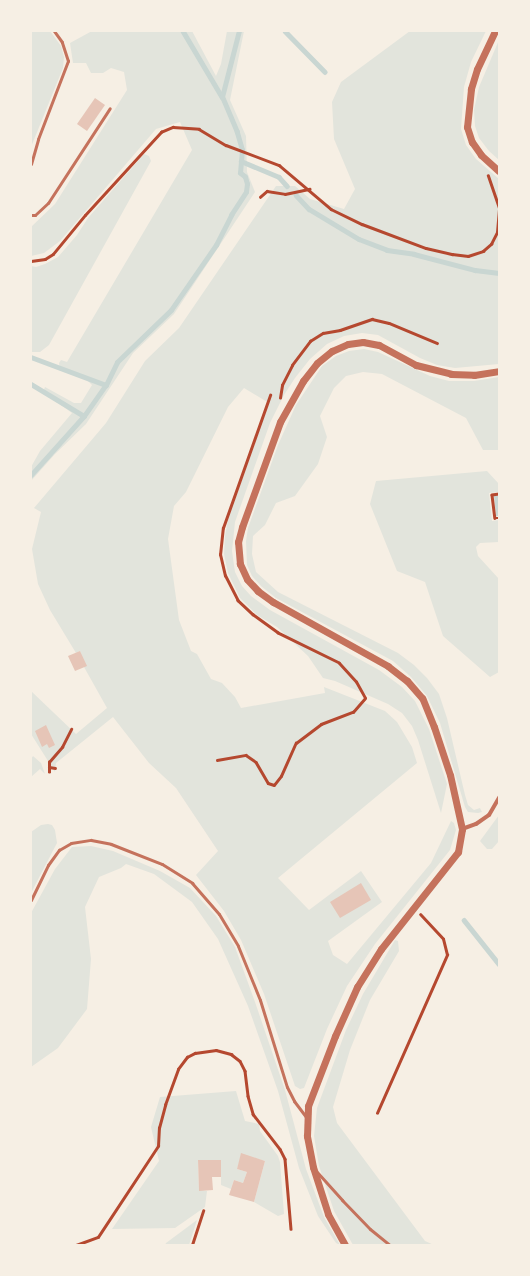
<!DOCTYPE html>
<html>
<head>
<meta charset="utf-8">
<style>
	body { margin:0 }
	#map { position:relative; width:530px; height:1276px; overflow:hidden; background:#f6efe4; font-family:Helvetica,sans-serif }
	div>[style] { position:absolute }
	.green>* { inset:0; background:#e2e4dc }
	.water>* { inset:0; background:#c9d6d2 }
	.stream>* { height:4.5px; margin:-2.25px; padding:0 2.25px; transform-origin:2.25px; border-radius:2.25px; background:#c9d6d2 }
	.building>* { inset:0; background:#e6c5b7 }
	.path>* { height:2.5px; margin:-1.25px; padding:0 1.25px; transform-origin:1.25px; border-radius:1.25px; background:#b5482f }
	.service>* { height:3px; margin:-1.5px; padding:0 1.5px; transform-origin:1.5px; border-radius:1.5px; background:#c5725c }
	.minor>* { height:4px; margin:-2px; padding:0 2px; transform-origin:2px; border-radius:2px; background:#c5725c }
	.tertiary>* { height:7px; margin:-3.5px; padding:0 3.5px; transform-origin:3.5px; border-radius:3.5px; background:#c5725c }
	span { translate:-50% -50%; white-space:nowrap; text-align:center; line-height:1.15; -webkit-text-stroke:3px #f6efe4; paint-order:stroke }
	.frame { position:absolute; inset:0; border:32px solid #f6efe4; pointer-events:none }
</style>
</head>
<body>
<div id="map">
	<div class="green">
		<i style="clip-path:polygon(31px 31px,50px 31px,61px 46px,64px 57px,63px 68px,31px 147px)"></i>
		<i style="clip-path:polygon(92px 31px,192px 31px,216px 76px,221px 64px,227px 31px,244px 31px,230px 100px,246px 136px,247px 172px,255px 192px,174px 314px,133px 353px,86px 424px,55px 454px,31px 481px,31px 467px,40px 451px,72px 413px,43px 392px,45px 387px,74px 403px,81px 403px,92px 385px,86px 379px,60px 369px,59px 363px,61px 360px,67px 362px,192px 150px,180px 122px,156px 129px,60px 241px,44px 253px,31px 256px,31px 227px,55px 204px,127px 90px,124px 72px,111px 68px,103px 73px,91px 73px,86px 63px,73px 63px,70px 43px)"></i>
		<i style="clip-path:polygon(410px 31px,486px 31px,471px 62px,464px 87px,461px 129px,466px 145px,476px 159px,499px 179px,499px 364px,455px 368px,437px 365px,420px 358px,378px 335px,362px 333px,344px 336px,327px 344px,310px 359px,295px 378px,284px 395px,270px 423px,235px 522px,232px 551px,235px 572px,242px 586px,251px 596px,270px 610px,379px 670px,402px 687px,415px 701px,429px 729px,447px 784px,441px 813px,418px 740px,412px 726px,402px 713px,388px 704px,335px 681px,323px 678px,308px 656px,277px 627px,257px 615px,240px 598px,228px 573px,224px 554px,225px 536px,228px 520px,269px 403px,244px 388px,228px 407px,186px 492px,174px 506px,168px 539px,179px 620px,191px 651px,197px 654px,211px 679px,222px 683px,235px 697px,241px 708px,325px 693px,324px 687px,385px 711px,397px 722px,412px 747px,417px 763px,278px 878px,309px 910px,361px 871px,382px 902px,328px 941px,333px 955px,347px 964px,431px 863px,451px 821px,454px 823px,456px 830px,450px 850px,375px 944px,347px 986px,327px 1029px,304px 1088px,300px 1089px,295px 1086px,264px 994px,241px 940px,224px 911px,196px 875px,218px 851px,176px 788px,149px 763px,113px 717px,56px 763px,55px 772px,31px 734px,31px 691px,76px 734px,107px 708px,84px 667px,80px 651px,76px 653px,50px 610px,38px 584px,32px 549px,41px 512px,34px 508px,106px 423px,145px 361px,179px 328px,276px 186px,295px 186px,310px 199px,344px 209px,355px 189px,334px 139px,332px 102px,341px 82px)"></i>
		<i style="clip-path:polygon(499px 40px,499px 160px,489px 151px,479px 138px,475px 126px,474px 110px,479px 87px)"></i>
		<i style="clip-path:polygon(144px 154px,149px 156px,151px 161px,49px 345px,40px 352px,31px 352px,31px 266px,36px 267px,45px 264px,58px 257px,77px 235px,88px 218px)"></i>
		<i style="clip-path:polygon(364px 349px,378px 352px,430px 376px,449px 381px,474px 381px,499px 377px,499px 450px,483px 450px,466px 418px,382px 374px,363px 372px,346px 376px,334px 388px,320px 416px,327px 437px,318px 464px,295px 496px,276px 503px,265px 525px,253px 536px,252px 554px,256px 572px,278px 592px,398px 653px,414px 665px,427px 678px,439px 694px,447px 718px,465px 795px,468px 805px,474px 810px,480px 808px,482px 812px,478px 813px,468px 812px,465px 807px,440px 723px,427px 696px,411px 677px,393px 661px,276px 598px,261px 586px,252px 576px,247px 565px,246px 541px,248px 528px,278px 445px,296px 405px,322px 366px,336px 356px,349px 351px)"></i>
		<i style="clip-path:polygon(487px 471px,499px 484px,499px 492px,489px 493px,492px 521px,499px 520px,499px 542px,480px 543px,476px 547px,478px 556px,499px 579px,499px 672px,490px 677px,443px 636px,425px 582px,397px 571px,370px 504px,376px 481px)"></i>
		<i style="clip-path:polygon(33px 756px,41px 763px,45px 774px,40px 769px,31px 777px,31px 759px)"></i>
		<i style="clip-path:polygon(499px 815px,499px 841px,492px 849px,487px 849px,480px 841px)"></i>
		<i style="clip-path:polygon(48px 824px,52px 825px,55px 830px,57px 843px,31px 893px,31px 832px,41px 825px)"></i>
		<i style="clip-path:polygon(91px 846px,113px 851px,160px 871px,190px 888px,216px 916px,235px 947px,255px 1002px,285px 1090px,306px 1169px,324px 1217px,340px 1245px,336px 1243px,318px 1216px,299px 1168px,278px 1091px,248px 1006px,218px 939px,192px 902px,154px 874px,126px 864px,121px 868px,99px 877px,85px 907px,91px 959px,87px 1009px,58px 1048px,31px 1067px,31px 913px,55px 869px,72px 847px)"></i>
		<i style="clip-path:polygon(395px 940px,398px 941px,399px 951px,370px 1000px,350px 1050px,333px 1107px,337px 1123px,425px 1241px,434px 1245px,353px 1245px,334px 1211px,319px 1166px,314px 1136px,317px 1108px,346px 1030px,363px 994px)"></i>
		<i style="clip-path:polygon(236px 1091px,245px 1121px,259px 1124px,260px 1131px,278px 1156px,280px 1162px,284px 1214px,278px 1216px,254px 1202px,265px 1161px,242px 1154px,237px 1169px,247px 1172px,243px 1183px,234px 1180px,231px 1189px,221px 1185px,221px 1160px,198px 1160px,199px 1190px,207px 1191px,205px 1207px,175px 1228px,112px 1229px,159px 1161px,151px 1127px,160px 1097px)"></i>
		<i style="clip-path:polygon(197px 1220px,189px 1245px,165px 1245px,166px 1243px)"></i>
	</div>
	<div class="water">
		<i style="clip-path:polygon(494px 496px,499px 496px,499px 516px,496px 516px)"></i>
	</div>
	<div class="stream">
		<i style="left:183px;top:31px;width:77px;rotate:59.4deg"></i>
		<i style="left:285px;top:31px;width:57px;rotate:45.7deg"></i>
		<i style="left:241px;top:161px;width:41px;rotate:22.8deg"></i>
		<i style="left:279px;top:177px;width:12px;rotate:48deg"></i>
		<i style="left:296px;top:195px;width:19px;rotate:47deg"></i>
		<i style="left:309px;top:209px;width:58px;rotate:31deg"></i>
		<i style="left:359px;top:239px;width:30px;rotate:21deg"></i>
		<i style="left:387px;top:250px;width:27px;rotate:8deg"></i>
		<i style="left:414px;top:254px;width:63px;rotate:14.7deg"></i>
		<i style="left:475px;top:270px;width:24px;rotate:7deg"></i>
		<i style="left:31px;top:357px;width:80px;rotate:20.5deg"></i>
		<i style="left:31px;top:384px;width:62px;rotate:31.1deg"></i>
		<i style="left:31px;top:475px;width:79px;rotate:-48.1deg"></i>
		<i style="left:84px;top:416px;width:38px;rotate:-55deg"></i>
		<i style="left:106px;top:385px;width:25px;rotate:-64deg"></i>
		<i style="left:117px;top:362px;width:75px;rotate:-43.9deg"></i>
		<i style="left:171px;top:310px;width:79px;rotate:-55.3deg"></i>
		<i style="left:216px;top:245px;width:34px;rotate:-63deg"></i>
		<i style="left:231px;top:215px;width:27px;rotate:-57deg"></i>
		<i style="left:246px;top:192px;width:8px;rotate:-83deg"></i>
		<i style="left:247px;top:184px;width:7px;rotate:-106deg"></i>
		<i style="left:245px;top:177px;width:6px;rotate:-141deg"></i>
		<i style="left:240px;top:173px;width:23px;rotate:-85deg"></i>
		<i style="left:242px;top:150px;width:19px;rotate:-106deg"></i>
		<i style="left:237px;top:132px;width:38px;rotate:-113deg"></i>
		<i style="left:222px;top:97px;width:68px;rotate:-75.6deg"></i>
		<i style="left:464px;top:920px;width:56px;rotate:51.5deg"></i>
	</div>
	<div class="building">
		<i style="clip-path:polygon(95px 98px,105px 105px,87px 131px,77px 124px)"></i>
		<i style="clip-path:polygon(80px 651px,87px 666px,75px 671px,68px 656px)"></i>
		<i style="clip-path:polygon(46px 725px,55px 745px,49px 748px,47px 744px,42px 747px,35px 731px)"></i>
		<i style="clip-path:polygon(361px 883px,371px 900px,340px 918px,330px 902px)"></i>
		<i style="clip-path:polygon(241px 1153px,265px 1161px,254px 1202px,229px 1195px,234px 1180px,243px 1183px,247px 1172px,237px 1169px)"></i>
		<i style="clip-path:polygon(198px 1160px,221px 1160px,221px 1177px,212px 1177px,213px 1190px,199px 1191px)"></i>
	</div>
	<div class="path">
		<i style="left:260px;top:197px;width:9px;rotate:-41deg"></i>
		<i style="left:267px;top:191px;width:18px;rotate:9deg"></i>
		<i style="left:285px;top:194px;width:25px;rotate:-12deg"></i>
		<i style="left:31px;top:261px;width:14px;rotate:-8deg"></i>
		<i style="left:45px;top:259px;width:9px;rotate:-32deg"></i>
		<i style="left:53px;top:254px;width:50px;rotate:-50.6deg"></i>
		<i style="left:85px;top:215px;width:113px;rotate:-47.5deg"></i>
		<i style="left:161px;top:132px;width:13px;rotate:-23deg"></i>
		<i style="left:173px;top:127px;width:26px;rotate:4deg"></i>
		<i style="left:199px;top:129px;width:31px;rotate:31deg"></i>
		<i style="left:226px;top:145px;width:57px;rotate:20.7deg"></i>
		<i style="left:279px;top:165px;width:68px;rotate:40.2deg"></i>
		<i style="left:331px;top:209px;width:34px;rotate:26deg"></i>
		<i style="left:362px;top:224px;width:68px;rotate:20.6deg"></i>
		<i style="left:426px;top:248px;width:27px;rotate:13deg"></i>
		<i style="left:452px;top:254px;width:16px;rotate:7deg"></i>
		<i style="left:468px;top:256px;width:16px;rotate:-18deg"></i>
		<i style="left:483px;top:251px;width:11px;rotate:-41deg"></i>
		<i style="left:491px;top:244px;width:13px;rotate:-63deg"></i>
		<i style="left:497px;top:232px;width:24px;rotate:-85deg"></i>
		<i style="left:499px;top:208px;width:34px;rotate:-109deg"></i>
		<i style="left:280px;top:398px;width:13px;rotate:-81deg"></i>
		<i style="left:282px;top:385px;width:22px;rotate:-63deg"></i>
		<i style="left:292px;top:365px;width:30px;rotate:-53deg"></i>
		<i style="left:310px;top:341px;width:15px;rotate:-32deg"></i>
		<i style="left:323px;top:333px;width:17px;rotate:-10deg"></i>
		<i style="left:340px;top:330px;width:34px;rotate:-19deg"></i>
		<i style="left:372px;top:319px;width:17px;rotate:13deg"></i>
		<i style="left:389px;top:323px;width:52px;rotate:22.6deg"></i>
		<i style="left:499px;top:494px;width:7px;rotate:172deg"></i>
		<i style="left:492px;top:495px;width:23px;rotate:83deg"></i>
		<i style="left:495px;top:518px;width:4px"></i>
		<i style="left:217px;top:760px;width:29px;rotate:-10deg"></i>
		<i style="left:246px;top:755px;width:12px;rotate:35deg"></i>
		<i style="left:256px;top:762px;width:24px;rotate:60deg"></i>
		<i style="left:268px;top:783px;width:6px;rotate:18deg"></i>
		<i style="left:274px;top:785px;width:11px;rotate:-52deg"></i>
		<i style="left:281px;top:776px;width:36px;rotate:-66deg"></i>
		<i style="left:296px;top:743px;width:31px;rotate:-37deg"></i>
		<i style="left:321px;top:724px;width:34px;rotate:-21deg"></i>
		<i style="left:353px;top:712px;width:18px;rotate:-49deg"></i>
		<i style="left:365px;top:698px;width:18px;rotate:-119deg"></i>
		<i style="left:356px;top:682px;width:25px;rotate:-132deg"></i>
		<i style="left:339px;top:663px;width:68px;rotate:-153.8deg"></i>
		<i style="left:278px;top:633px;width:31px;rotate:-144deg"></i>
		<i style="left:253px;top:615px;width:21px;rotate:-137deg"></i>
		<i style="left:238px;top:601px;width:28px;rotate:-117deg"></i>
		<i style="left:225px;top:576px;width:22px;rotate:-103deg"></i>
		<i style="left:220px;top:555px;width:27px;rotate:-84deg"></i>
		<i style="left:223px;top:528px;width:141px;rotate:-70.5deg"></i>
		<i style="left:49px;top:767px;width:6px;rotate:9deg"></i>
		<i style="left:49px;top:772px;width:10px;rotate:-90deg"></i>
		<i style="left:49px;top:762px;width:20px;rotate:-49deg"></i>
		<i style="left:62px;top:747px;width:20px;rotate:-63deg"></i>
		<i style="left:377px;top:1113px;width:173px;rotate:-66.1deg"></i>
		<i style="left:447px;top:955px;width:16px;rotate:-104deg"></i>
		<i style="left:443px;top:939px;width:33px;rotate:-133deg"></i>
		<i style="left:76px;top:1245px;width:23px;rotate:-20deg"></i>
		<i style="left:98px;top:1237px;width:109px;rotate:-56.6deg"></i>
		<i style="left:158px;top:1146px;width:18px;rotate:-87deg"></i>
		<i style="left:159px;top:1128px;width:24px;rotate:-75deg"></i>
		<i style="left:165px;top:1105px;width:38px;rotate:-70deg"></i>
		<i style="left:178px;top:1069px;width:15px;rotate:-53deg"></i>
		<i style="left:187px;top:1057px;width:9px;rotate:-27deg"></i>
		<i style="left:195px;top:1053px;width:21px;rotate:-8deg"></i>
		<i style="left:216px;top:1050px;width:16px;rotate:15deg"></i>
		<i style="left:231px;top:1054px;width:11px;rotate:38deg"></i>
		<i style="left:240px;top:1061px;width:11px;rotate:63deg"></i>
		<i style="left:245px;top:1071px;width:25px;rotate:83deg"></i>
		<i style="left:248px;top:1096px;width:19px;rotate:74deg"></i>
		<i style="left:253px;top:1114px;width:44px;rotate:52.4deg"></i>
		<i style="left:280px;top:1149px;width:11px;rotate:63deg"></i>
		<i style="left:285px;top:1159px;width:70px;rotate:85.1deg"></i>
		<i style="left:192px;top:1245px;width:36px;rotate:-72deg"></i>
	</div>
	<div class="service">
		<i style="left:31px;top:164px;width:26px;rotate:-74deg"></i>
		<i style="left:38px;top:139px;width:84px;rotate:-69deg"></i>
		<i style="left:68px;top:61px;width:20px;rotate:-108deg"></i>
		<i style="left:62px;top:42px;width:14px;rotate:-126deg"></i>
		<i style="left:31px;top:215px;width:4px"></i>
		<i style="left:35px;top:215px;width:18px;rotate:-43deg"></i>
		<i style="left:48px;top:203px;width:113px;rotate:-56.9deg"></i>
		<i style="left:31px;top:900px;width:39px;rotate:-64deg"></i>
		<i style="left:48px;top:865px;width:19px;rotate:-54deg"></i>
		<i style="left:59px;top:850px;width:14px;rotate:-30deg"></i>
		<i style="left:71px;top:843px;width:20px;rotate:-9deg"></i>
		<i style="left:91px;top:840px;width:20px;rotate:11deg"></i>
		<i style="left:111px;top:844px;width:55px;rotate:21.4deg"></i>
		<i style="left:162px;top:864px;width:36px;rotate:32deg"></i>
		<i style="left:192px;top:883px;width:41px;rotate:48.9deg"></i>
		<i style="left:219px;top:914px;width:37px;rotate:59deg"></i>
		<i style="left:238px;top:946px;width:58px;rotate:67.8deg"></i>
		<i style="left:260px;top:1000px;width:91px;rotate:72.8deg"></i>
		<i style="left:287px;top:1087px;width:16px;rotate:63deg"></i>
		<i style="left:294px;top:1101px;width:21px;rotate:53deg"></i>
		<i style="left:317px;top:1172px;width:38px;rotate:48deg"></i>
		<i style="left:342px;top:1200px;width:40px;rotate:46deg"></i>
		<i style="left:370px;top:1229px;width:26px;rotate:39deg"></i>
	</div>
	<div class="minor">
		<i style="left:462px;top:829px;width:15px;rotate:-20deg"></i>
		<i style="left:476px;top:824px;width:16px;rotate:-35deg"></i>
		<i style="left:489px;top:815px;width:20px;rotate:-60deg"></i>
	</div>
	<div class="tertiary">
		<i style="left:495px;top:31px;width:42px;rotate:115.3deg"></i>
		<i style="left:477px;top:69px;width:21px;rotate:107deg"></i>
		<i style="left:471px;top:89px;width:38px;rotate:96deg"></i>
		<i style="left:467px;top:127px;width:16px;rotate:72deg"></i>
		<i style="left:472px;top:142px;width:16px;rotate:55deg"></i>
		<i style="left:481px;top:155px;width:24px;rotate:42deg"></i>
		<i style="left:345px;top:1245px;width:35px;rotate:-119deg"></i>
		<i style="left:328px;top:1214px;width:49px;rotate:-107.7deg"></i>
		<i style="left:313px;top:1167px;width:32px;rotate:-101deg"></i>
		<i style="left:307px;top:1136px;width:30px;rotate:-88deg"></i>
		<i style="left:308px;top:1106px;width:75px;rotate:-68.9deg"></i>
		<i style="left:335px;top:1036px;width:54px;rotate:-65.8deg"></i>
		<i style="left:357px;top:987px;width:45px;rotate:-57.7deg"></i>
		<i style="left:381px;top:949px;width:124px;rotate:-51.6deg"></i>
		<i style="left:458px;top:852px;width:23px;rotate:-80deg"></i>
		<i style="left:462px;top:829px;width:55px;rotate:-102.5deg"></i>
		<i style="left:450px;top:775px;width:51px;rotate:-108.4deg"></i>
		<i style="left:434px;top:727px;width:31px;rotate:-112deg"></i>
		<i style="left:422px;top:698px;width:23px;rotate:-131deg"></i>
		<i style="left:407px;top:681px;width:24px;rotate:-142deg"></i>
		<i style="left:388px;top:666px;width:132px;rotate:-150.9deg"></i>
		<i style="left:273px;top:602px;width:19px;rotate:-144deg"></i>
		<i style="left:258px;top:591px;width:16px;rotate:-133deg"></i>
		<i style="left:247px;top:579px;width:17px;rotate:-115deg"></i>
		<i style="left:240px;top:564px;width:22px;rotate:-95deg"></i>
		<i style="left:238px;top:542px;width:16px;rotate:-75deg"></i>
		<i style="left:242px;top:527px;width:112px;rotate:-70.1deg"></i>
		<i style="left:280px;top:422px;width:47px;rotate:-60.7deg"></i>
		<i style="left:303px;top:381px;width:23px;rotate:-52deg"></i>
		<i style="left:317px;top:363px;width:19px;rotate:-39deg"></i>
		<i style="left:332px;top:351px;width:17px;rotate:-24deg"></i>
		<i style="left:348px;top:344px;width:15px;rotate:-8deg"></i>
		<i style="left:363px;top:342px;width:16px;rotate:11deg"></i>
		<i style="left:379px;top:345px;width:42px;rotate:28.4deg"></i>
		<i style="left:416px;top:365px;width:36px;rotate:14deg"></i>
		<i style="left:451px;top:374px;width:23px;rotate:2deg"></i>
		<i style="left:474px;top:375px;width:25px;rotate:-9deg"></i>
	</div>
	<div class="frame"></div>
</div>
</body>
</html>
